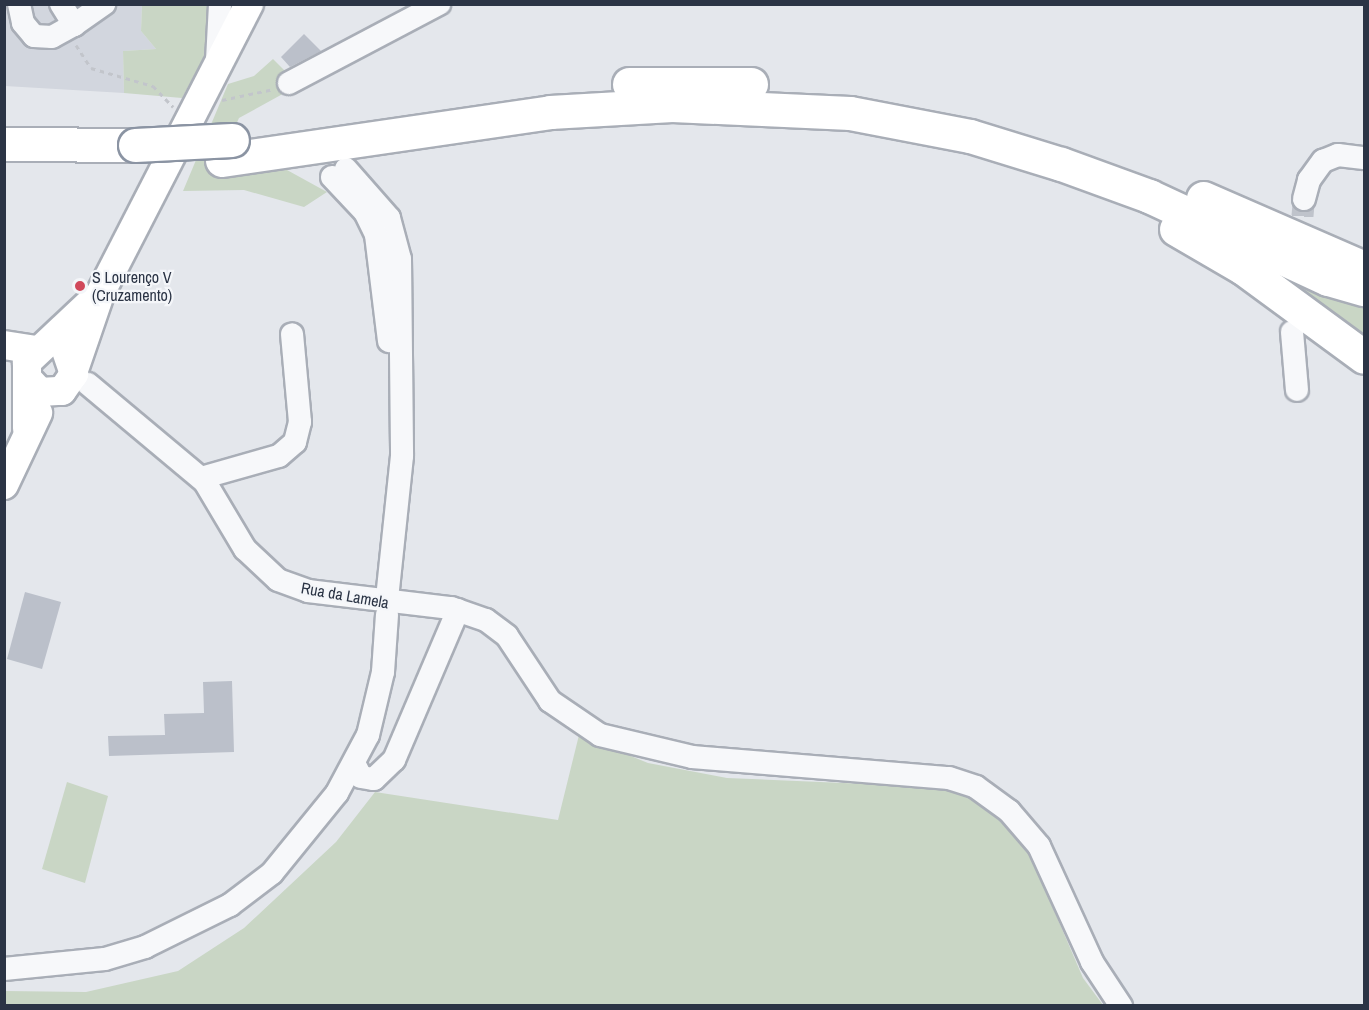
<!DOCTYPE html>
<html>
<head>
<meta charset="utf-8">
<style>
	body { margin:0 }
	#map { position:relative; width:1369px; height:1010px; overflow:hidden; background:#e4e7ec; font-family:"Archivo Narrow",sans-serif }
	div>[style] { position:absolute }
	.built>* { inset:0; background:#d2d6de }
	.green>* { inset:0; background:#c9d6c5 }
	.building>* { inset:0; background:#bbc0ca }
	.minor-tunnel>* { height:22px; margin-top:-11px; transform-origin:0; background:repeating-linear-gradient(90deg,#bfc3cb 0 22px,transparent 0 33px) }
	.path>* { height:3px; margin-top:-1.5px; transform-origin:0; background:repeating-linear-gradient(90deg,#c2c5cb 0 4.5px,transparent 0 9px) }
	.roads { filter:drop-shadow(2px 0 #a9aeb7) drop-shadow(-2px 0 #a9aeb7) drop-shadow(0 2px #a9aeb7) drop-shadow(0 -2px #a9aeb7) }
	.minor>* { height:22px; margin:-11px; padding:0 11px; transform-origin:11px; border-radius:11px; background:#f7f8fa }
	.major>* { height:28px; margin:-14px; padding:0 14px; transform-origin:14px; border-radius:14px; background:#fff }
	.highway>* { height:33px; margin:-16.5px; padding:0 16.5px; transform-origin:16.5px; border-radius:16.5px; background:#fff }
	.bridges { filter:drop-shadow(2px 0 #8b94a3) drop-shadow(-2px 0 #8b94a3) drop-shadow(0 2px #8b94a3) drop-shadow(0 -2px #8b94a3) }
	.highway-bridge>* { height:33px; margin:-16.5px; padding:0 16.5px; transform-origin:16.5px; border-radius:16.5px; background:#fff }
	.dots>* { width:16px; height:16px; translate:-50% -50%; box-sizing:border-box; border:3px solid #f4f6f9; border-radius:50% }
	span { translate:-50% -50%; white-space:nowrap; text-align:center; line-height:1.15; -webkit-text-stroke:4.5px #f4f6f9; paint-order:stroke }
	.poi-label { font-size:16px; color:#2b3445 }
	.left { translate:0 -50%; text-align:left }
	.street-label { font-size:16px; color:#2b3445 }
	.frame { position:absolute; inset:0; border:6px solid #2b3445; pointer-events:none }
</style>
</head>
<body>
<div id="map">
	<div class="built">
		<i style="clip-path:polygon(4px 5px,142px 5px,141px 31px,156px 49px,123px 51px,124px 93px,5px 86px)"></i>
	</div>
	<div class="green">
		<i style="clip-path:polygon(142px 5px,214px 5px,209px 48px,182px 98px,124px 93px,123px 51px,156px 49px,141px 31px)"></i>
		<i style="clip-path:polygon(273px 59px,299px 85px,239px 118px,213px 175px,287px 170px,327px 192px,304px 207px,244px 190px,183px 191px,228px 84px,254px 76px)"></i>
		<i style="clip-path:polygon(1250px 260px,1364px 304px,1364px 343px)"></i>
		<i style="clip-path:polygon(579px 735px,648px 763px,727px 778px,960px 788px,989px 809px,1029px 852px,1083px 978px,1103px 1005px,5px 1006px,5px 991px,86px 992px,178px 971px,244px 928px,336px 842px,375px 792px,558px 820px)"></i>
		<i style="clip-path:polygon(67px 782px,108px 796px,85px 883px,42px 869px)"></i>
	</div>
	<div class="building">
		<i style="clip-path:polygon(304px 34px,321px 51px,290px 67px,281px 57px)"></i>
		<i style="clip-path:polygon(25px 592px,61px 602px,42px 669px,7px 659px)"></i>
		<i style="clip-path:polygon(232px 681px,234px 752px,109px 756px,108px 736px,165px 735px,164px 714px,204px 713px,203px 682px)"></i>
	</div>
	<div class="minor-tunnel">
		<i style="left:1294px;top:315px;width:116px;rotate:-85.1deg"></i>
	</div>
	<div class="path">
		<i style="left:76px;top:45px;width:27px;rotate:57deg"></i>
		<i style="left:91px;top:68px;width:65px;rotate:16.2deg"></i>
		<i style="left:153px;top:86px;width:29px;rotate:46deg"></i>
		<i style="left:222px;top:100px;width:53px;rotate:-11.9deg"></i>
	</div>
	<div class="roads">
		<div class="minor">
			<i style="left:19px;top:4px;width:19px;rotate:78deg"></i>
			<i style="left:23px;top:23px;width:17px;rotate:50deg"></i>
			<i style="left:34px;top:36px;width:18px;rotate:3deg"></i>
			<i style="left:52px;top:37px;width:25px;rotate:-29deg"></i>
			<i style="left:61px;top:4px;width:25px;rotate:58deg"></i>
			<i style="left:74px;top:25px;width:37px;rotate:-35deg"></i>
			<i style="left:217px;top:60px;width:56px;rotate:-86.9deg"></i>
			<i style="left:289px;top:83px;width:170px;rotate:-27.8deg"></i>
			<i style="left:346px;top:169px;width:65px;rotate:48.7deg"></i>
			<i style="left:389px;top:218px;width:42px;rotate:75deg"></i>
			<i style="left:400px;top:259px;width:197px;rotate:89.4deg"></i>
			<i style="left:402px;top:456px;width:135px;rotate:96deg"></i>
			<i style="left:332px;top:177px;width:48px;rotate:46.7deg"></i>
			<i style="left:365px;top:212px;width:25px;rotate:64deg"></i>
			<i style="left:376px;top:235px;width:107px;rotate:83deg"></i>
			<i style="left:1304px;top:199px;width:20px;rotate:-75deg"></i>
			<i style="left:1309px;top:180px;width:24px;rotate:-54deg"></i>
			<i style="left:1323px;top:161px;width:16px;rotate:-22deg"></i>
			<i style="left:1338px;top:155px;width:26px;rotate:7deg"></i>
			<i style="left:1292px;top:332px;width:58px;rotate:85.1deg"></i>
			<i style="left:88px;top:384px;width:153px;rotate:39.9deg"></i>
			<i style="left:205px;top:482px;width:78px;rotate:59.2deg"></i>
			<i style="left:245px;top:549px;width:45px;rotate:43.2deg"></i>
			<i style="left:278px;top:580px;width:32px;rotate:20deg"></i>
			<i style="left:308px;top:591px;width:144px;rotate:6.8deg"></i>
			<i style="left:451px;top:608px;width:37px;rotate:19deg"></i>
			<i style="left:486px;top:620px;width:26px;rotate:37deg"></i>
			<i style="left:507px;top:636px;width:78px;rotate:56.5deg"></i>
			<i style="left:550px;top:701px;width:60px;rotate:34.2deg"></i>
			<i style="left:600px;top:735px;width:95px;rotate:13.4deg"></i>
			<i style="left:692px;top:757px;width:258px;rotate:4.7deg"></i>
			<i style="left:949px;top:778px;width:28px;rotate:18deg"></i>
			<i style="left:976px;top:787px;width:41px;rotate:36deg"></i>
			<i style="left:1009px;top:811px;width:46px;rotate:49.4deg"></i>
			<i style="left:1039px;top:846px;width:128px;rotate:65.4deg"></i>
			<i style="left:1092px;top:962px;width:53px;rotate:56.6deg"></i>
			<i style="left:201px;top:478px;width:81px;rotate:-15.8deg"></i>
			<i style="left:279px;top:456px;width:21px;rotate:-41deg"></i>
			<i style="left:295px;top:442px;width:21px;rotate:-76deg"></i>
			<i style="left:300px;top:422px;width:88px;rotate:-95.2deg"></i>
			<i style="left:355px;top:765px;width:13px;rotate:63deg"></i>
			<i style="left:361px;top:777px;width:13px;rotate:9deg"></i>
			<i style="left:374px;top:779px;width:28px;rotate:-44deg"></i>
			<i style="left:394px;top:760px;width:163px;rotate:-66.9deg"></i>
			<i style="left:4px;top:969px;width:101px;rotate:-5.7deg"></i>
			<i style="left:105px;top:959px;width:42px;rotate:-16.7deg"></i>
			<i style="left:145px;top:947px;width:95px;rotate:-26.3deg"></i>
			<i style="left:230px;top:905px;width:53px;rotate:-37.3deg"></i>
			<i style="left:272px;top:873px;width:103px;rotate:-50.9deg"></i>
			<i style="left:337px;top:793px;width:66px;rotate:-61.9deg"></i>
			<i style="left:368px;top:735px;width:65px;rotate:-76.6deg"></i>
			<i style="left:383px;top:672px;width:57px;rotate:-86deg"></i>
		</div>
		<div class="major">
			<i style="left:4px;top:345px;width:31px;rotate:9deg"></i>
			<i style="left:75px;top:367px;width:77px;rotate:-71.1deg"></i>
			<i style="left:100px;top:294px;width:326px;rotate:-62.8deg"></i>
			<i style="left:28px;top:379px;width:18px;rotate:47deg"></i>
			<i style="left:40px;top:392px;width:22px;rotate:-3deg"></i>
			<i style="left:62px;top:391px;width:21px;rotate:-55deg"></i>
			<i style="left:74px;top:374px;width:24px;rotate:-109deg"></i>
			<i style="left:27px;top:428px;width:66px;rotate:-90deg"></i>
			<i style="left:27px;top:362px;width:92px;rotate:-43.2deg"></i>
			<i style="left:4px;top:485px;width:80px;rotate:-64.7deg"></i>
		</div>
		<div class="highway">
			<i style="left:629px;top:84px;width:122px"></i>
			<i style="left:4px;top:144px;width:131px;rotate:0.4deg"></i>
			<i style="left:222px;top:160px;width:331px;rotate:-8.3deg"></i>
			<i style="left:550px;top:112px;width:122px;rotate:-3.3deg"></i>
			<i style="left:672px;top:105px;width:178px;rotate:2.6deg"></i>
			<i style="left:850px;top:113px;width:122px;rotate:10.9deg"></i>
			<i style="left:970px;top:136px;width:95px;rotate:17.1deg"></i>
			<i style="left:1061px;top:164px;width:94px;rotate:20deg"></i>
			<i style="left:1149px;top:196px;width:197px;rotate:24.9deg"></i>
			<i style="left:1328px;top:279px;width:37px;rotate:16deg"></i>
			<i style="left:1203px;top:198px;width:176px;rotate:23.5deg"></i>
			<i style="left:1176px;top:229px;width:78px;rotate:30.2deg"></i>
			<i style="left:1243px;top:268px;width:150px;rotate:36.3deg"></i>
		</div>
	</div>
	<div class="bridges">
		<div class="highway-bridge">
			<i style="left:135px;top:145px;width:97px;rotate:-3deg"></i>
		</div>
	</div>
	<div class="dots">
		<i style="left:80px;top:286px;background:#d1495b"></i>
	</div>
	<div class="poi-label">
		<span class="left" style="left:92px;top:286px">S Lourenço V<br>(Cruzamento)</span>
	</div>
	<div class="street-label">
		<span style="left:345px;top:595px;rotate:10deg">Rua da Lamela</span>
	</div>
	<div class="frame"></div>
</div>
</body>
</html>
